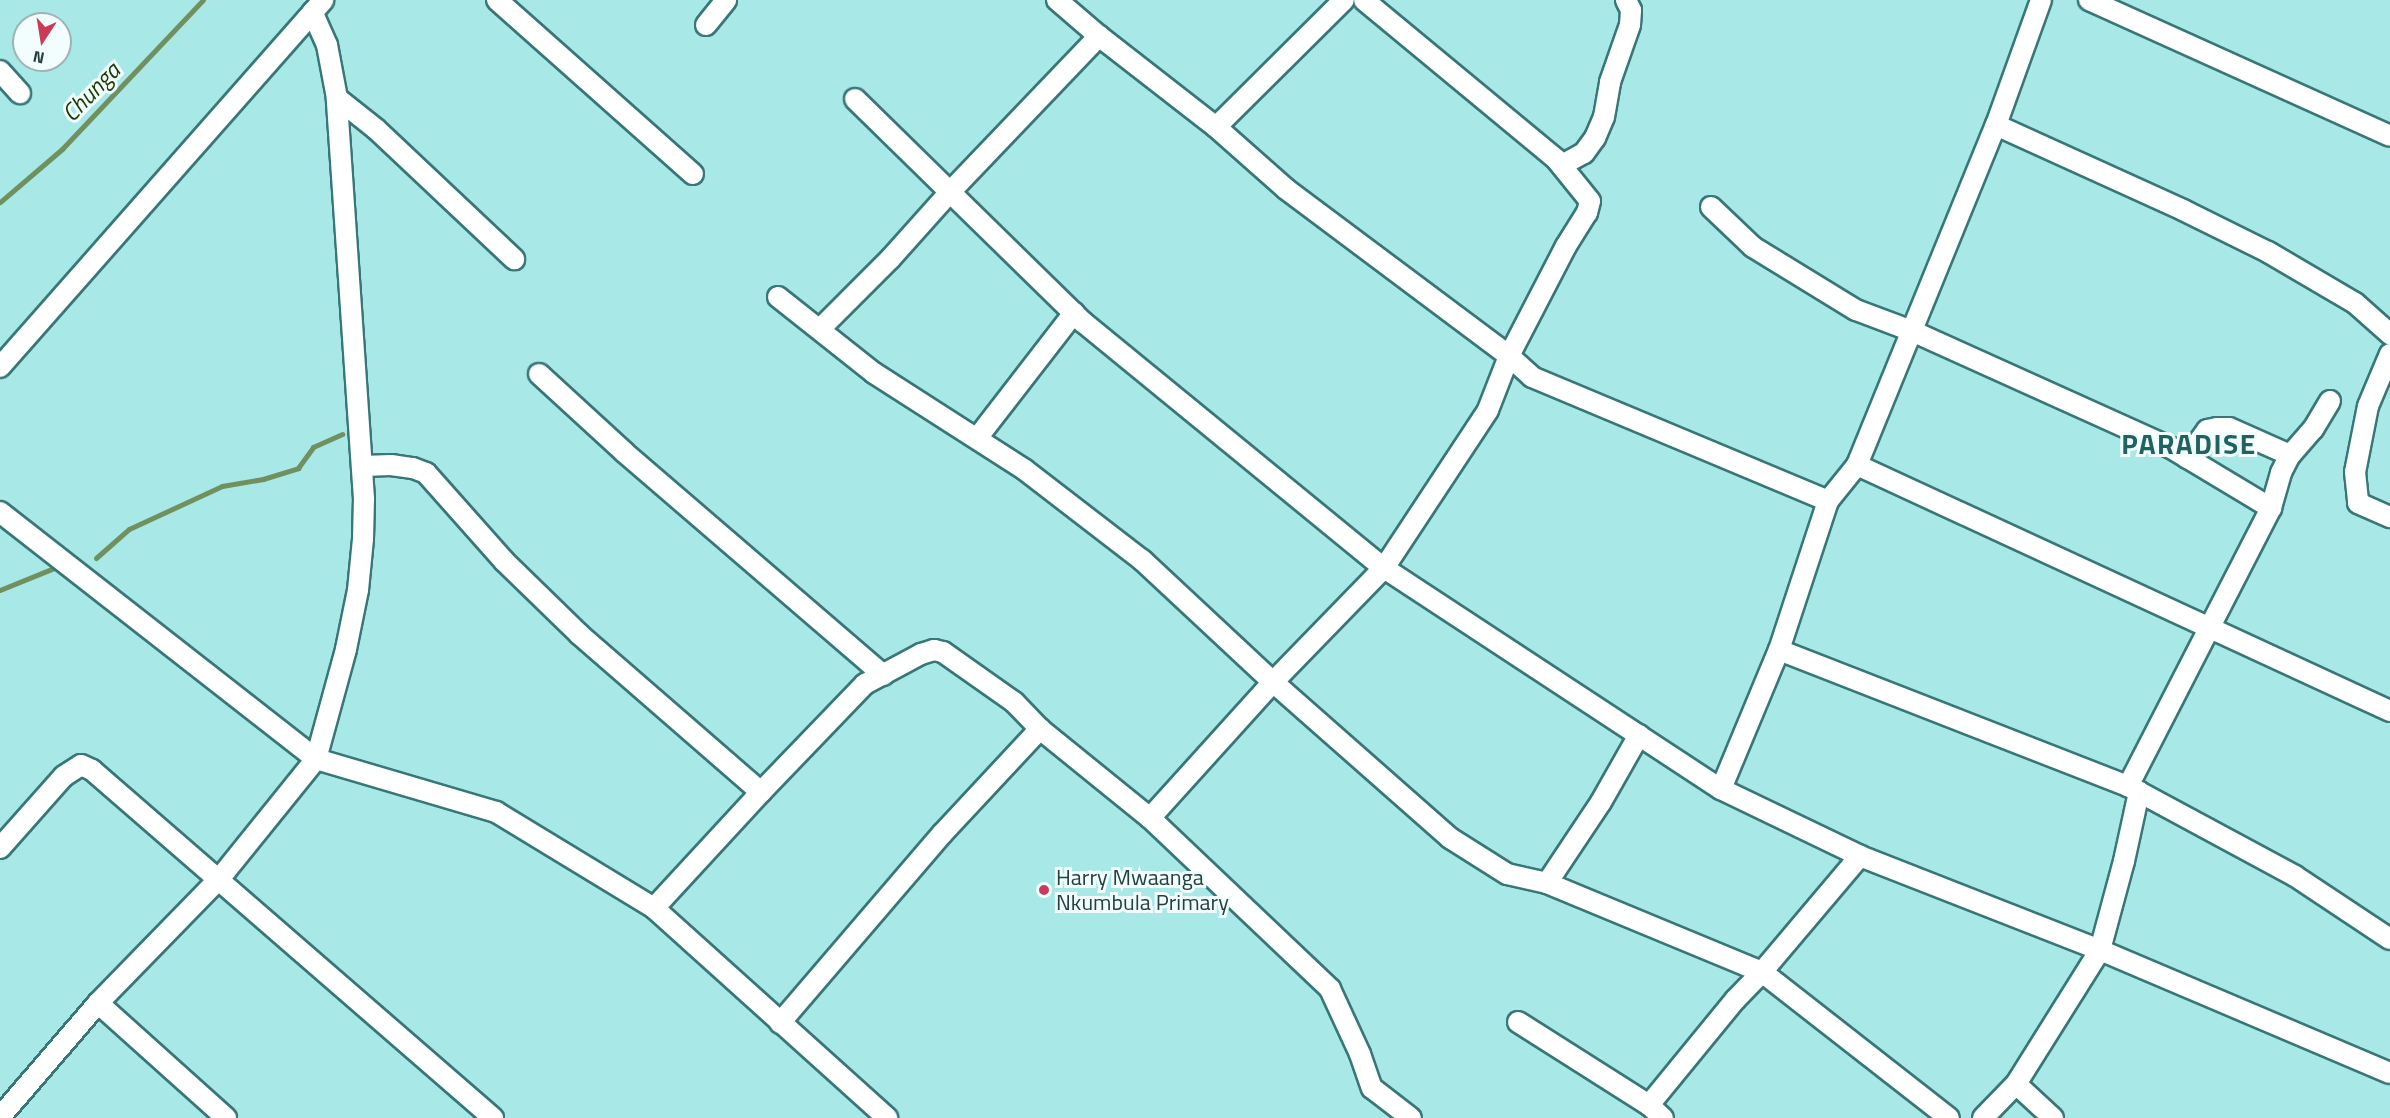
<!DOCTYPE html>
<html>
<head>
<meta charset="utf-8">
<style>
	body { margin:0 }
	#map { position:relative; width:2390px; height:1118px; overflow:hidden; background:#a8e8e7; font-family:"Titillium Web",sans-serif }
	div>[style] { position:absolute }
	.stream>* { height:5px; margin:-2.5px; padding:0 2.5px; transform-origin:2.5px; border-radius:2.5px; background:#70915e }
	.roads { filter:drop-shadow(2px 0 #387777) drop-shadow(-2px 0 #387777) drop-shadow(0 2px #387777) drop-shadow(0 -2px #387777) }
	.street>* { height:20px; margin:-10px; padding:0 10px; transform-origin:10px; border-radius:10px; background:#fff }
	.dots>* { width:16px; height:16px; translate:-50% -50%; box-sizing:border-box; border:3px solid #f2fefe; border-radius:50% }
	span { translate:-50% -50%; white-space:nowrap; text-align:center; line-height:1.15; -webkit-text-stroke:6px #f2fefe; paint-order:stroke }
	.poi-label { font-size:22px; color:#264040 }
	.left { translate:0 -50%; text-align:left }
	.water-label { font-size:24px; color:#1b3b01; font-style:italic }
	.district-label { font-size:28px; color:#206161; font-weight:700; letter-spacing:1.5px }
	.north { position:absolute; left:12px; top:12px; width:60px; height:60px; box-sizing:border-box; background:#f2fefe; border:2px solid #a0b2b2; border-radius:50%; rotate:192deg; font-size:16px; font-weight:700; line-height:24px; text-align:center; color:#264040 }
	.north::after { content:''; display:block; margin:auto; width:21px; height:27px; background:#cb3b55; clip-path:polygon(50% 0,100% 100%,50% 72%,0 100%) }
</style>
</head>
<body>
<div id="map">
	<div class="stream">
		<i style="left:0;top:202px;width:82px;rotate:-40.5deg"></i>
		<i style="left:62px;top:149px;width:205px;rotate:-46.6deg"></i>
		<i style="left:96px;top:558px;width:44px;rotate:-41.3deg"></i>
		<i style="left:129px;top:529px;width:102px;rotate:-24.8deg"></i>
		<i style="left:222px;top:486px;width:42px;rotate:-9.7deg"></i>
		<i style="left:263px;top:479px;width:37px;rotate:-17deg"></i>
		<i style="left:298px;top:468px;width:26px;rotate:-54deg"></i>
		<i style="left:313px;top:447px;width:32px;rotate:-24deg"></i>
		<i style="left:0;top:590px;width:64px;rotate:-22.1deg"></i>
	</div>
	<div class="roads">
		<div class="street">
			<i style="left:497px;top:0;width:262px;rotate:41.6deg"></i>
			<i style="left:1057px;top:0;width:55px;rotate:40.6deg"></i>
			<i style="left:1099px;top:36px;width:148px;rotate:37.9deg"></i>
			<i style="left:1216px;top:127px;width:94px;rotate:41.5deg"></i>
			<i style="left:1286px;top:189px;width:279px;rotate:36.8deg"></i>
			<i style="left:1509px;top:356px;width:31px;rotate:42deg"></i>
			<i style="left:1532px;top:377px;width:321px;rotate:22.7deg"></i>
			<i style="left:2089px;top:0;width:330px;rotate:24.3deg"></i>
			<i style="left:706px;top:25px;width:32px;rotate:-51deg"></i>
			<i style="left:0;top:71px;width:30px;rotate:48deg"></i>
			<i style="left:337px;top:98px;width:50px;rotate:38.5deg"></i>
			<i style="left:376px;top:129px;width:190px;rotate:43.3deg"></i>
			<i style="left:855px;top:99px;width:319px;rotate:44.4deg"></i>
			<i style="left:1083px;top:322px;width:389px;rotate:39.3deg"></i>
			<i style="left:1384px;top:568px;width:403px;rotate:33.3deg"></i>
			<i style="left:1721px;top:789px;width:154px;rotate:25.7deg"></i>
			<i style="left:1860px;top:856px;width:258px;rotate:21.4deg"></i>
			<i style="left:2100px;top:950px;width:315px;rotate:23deg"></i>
			<i style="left:1996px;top:125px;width:205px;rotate:24.4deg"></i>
			<i style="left:2183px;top:210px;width:95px;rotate:26.3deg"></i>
			<i style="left:2268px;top:252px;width:101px;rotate:30.4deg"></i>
			<i style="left:2355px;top:303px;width:47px;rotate:41.5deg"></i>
			<i style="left:1216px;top:127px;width:180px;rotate:-44.8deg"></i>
			<i style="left:1562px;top:165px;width:25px;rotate:-29deg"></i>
			<i style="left:1584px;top:153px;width:19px;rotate:-54deg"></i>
			<i style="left:1595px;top:138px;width:23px;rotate:-67deg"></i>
			<i style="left:1604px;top:117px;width:36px;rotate:-80deg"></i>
			<i style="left:1610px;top:82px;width:60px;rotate:-70.7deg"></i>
			<i style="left:1630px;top:25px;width:15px;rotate:-86deg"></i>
			<i style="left:1631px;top:10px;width:11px;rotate:-117deg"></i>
			<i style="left:1711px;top:207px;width:58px;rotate:43.6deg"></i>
			<i style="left:1753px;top:247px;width:121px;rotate:31.5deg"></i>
			<i style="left:1856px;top:310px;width:60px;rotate:20.6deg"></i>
			<i style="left:1912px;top:331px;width:284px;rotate:24.3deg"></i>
			<i style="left:2171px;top:448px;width:117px;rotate:31deg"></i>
			<i style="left:778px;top:297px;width:122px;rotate:38.4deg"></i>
			<i style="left:874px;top:373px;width:179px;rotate:32.7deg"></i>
			<i style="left:1025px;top:470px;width:148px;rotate:37.6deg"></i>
			<i style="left:1142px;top:560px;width:179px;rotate:43deg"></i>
			<i style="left:1273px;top:682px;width:236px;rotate:41.4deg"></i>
			<i style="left:1450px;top:838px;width:67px;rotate:32.3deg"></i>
			<i style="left:1507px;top:874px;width:41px;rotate:12.7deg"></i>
			<i style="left:1547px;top:883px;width:233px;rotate:22.5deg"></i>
			<i style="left:1762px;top:972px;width:237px;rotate:38deg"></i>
			<i style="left:820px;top:329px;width:100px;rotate:-45deg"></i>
			<i style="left:891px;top:258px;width:89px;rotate:-48.2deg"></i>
			<i style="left:950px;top:192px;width:216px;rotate:-46.3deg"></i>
			<i style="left:2390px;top:354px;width:56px;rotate:112.9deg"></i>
			<i style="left:2368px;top:406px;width:67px;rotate:101.1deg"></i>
			<i style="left:2355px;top:472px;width:31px;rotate:84deg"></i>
			<i style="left:2358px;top:503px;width:35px;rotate:24deg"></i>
			<i style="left:0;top:367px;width:489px;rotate:-48.6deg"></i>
			<i style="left:539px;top:374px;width:115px;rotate:42.5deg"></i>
			<i style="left:624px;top:452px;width:342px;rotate:40.7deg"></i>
			<i style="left:2330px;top:401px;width:33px;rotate:121deg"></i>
			<i style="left:2313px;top:429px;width:35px;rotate:131deg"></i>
			<i style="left:2290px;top:455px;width:20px;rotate:117deg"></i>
			<i style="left:2281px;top:473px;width:36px;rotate:106deg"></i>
			<i style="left:2271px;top:508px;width:313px;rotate:117.2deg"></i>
			<i style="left:2128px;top:786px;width:190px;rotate:28.3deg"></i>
			<i style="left:2295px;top:876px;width:114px;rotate:33.6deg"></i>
			<i style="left:978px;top:437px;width:157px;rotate:-52.3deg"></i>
			<i style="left:2187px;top:458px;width:34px;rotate:-54deg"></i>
			<i style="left:2207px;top:430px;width:10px;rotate:-11deg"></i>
			<i style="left:2217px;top:428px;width:12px"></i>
			<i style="left:2229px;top:428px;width:67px;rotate:23.9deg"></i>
			<i style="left:1857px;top:465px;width:587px;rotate:24.78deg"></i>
			<i style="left:363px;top:466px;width:28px;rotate:-2deg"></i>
			<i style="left:391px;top:465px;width:22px;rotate:8deg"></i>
			<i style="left:413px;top:468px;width:14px;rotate:21deg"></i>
			<i style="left:426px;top:473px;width:118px;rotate:48.4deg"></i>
			<i style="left:504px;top:561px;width:105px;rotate:44.2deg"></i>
			<i style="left:579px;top:634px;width:241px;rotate:41deg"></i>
			<i style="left:0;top:512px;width:401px;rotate:38deg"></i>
			<i style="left:316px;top:759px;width:188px;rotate:16.4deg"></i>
			<i style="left:496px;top:812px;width:185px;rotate:31.3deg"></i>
			<i style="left:654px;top:908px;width:314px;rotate:42deg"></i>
			<i style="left:1779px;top:650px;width:375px;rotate:21.3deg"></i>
			<i style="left:1721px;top:789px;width:151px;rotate:-67.4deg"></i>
			<i style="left:1779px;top:650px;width:157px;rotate:-71.8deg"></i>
			<i style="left:1828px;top:501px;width:46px;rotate:-51.1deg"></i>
			<i style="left:1857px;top:465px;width:367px;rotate:-67.8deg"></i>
			<i style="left:1996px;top:125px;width:133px;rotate:-70.2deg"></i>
			<i style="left:1150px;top:818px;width:183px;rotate:-47.9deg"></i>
			<i style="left:1273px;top:682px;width:159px;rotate:-45.8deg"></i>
			<i style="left:1384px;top:568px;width:189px;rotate:-56.6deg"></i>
			<i style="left:1488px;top:410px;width:58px;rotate:-68.7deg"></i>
			<i style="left:1509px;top:356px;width:124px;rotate:-62.6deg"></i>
			<i style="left:1566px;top:246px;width:39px;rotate:-58deg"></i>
			<i style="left:1587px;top:213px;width:12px;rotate:-76deg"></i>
			<i style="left:1590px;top:201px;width:54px;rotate:-129deg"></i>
			<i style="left:1556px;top:159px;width:249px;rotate:-140.4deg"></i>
			<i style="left:0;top:848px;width:96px;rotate:-48.4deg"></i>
			<i style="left:64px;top:776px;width:20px;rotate:-33deg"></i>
			<i style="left:81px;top:765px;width:12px;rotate:24deg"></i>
			<i style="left:92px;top:770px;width:531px;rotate:40.95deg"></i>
			<i style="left:1547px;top:883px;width:97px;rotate:-56.3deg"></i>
			<i style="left:1601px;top:802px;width:77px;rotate:-60.4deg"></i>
			<i style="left:654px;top:908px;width:158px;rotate:-47.3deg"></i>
			<i style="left:761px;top:792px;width:150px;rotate:-46.1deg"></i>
			<i style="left:865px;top:684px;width:64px;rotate:-28.2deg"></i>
			<i style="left:921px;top:654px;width:14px;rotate:-17deg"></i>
			<i style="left:934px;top:650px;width:9px;rotate:13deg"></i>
			<i style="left:943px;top:652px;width:87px;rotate:35.2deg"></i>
			<i style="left:1014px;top:702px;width:37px;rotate:46deg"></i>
			<i style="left:98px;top:1003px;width:172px;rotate:41.9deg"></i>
			<i style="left:1518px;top:1022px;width:155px;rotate:32.4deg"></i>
			<i style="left:1649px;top:1105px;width:19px;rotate:43deg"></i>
			<i style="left:780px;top:1023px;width:249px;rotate:-49.4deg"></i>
			<i style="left:942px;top:834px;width:144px;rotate:-47deg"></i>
			<i style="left:1040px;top:729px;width:141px;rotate:39deg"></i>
			<i style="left:1150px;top:818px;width:248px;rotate:43.5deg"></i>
			<i style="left:1330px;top:989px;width:72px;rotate:65.2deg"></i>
			<i style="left:1360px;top:1054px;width:36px;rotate:71deg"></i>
			<i style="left:1372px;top:1088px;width:49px;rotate:37.6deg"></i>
			<i style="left:1649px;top:1105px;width:136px;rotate:-50.7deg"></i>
			<i style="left:1735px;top:1000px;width:39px;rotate:-46deg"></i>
			<i style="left:1762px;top:972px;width:152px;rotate:-49.8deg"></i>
			<i style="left:0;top:1117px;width:150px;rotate:-49.3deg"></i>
			<i style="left:98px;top:1003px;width:175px;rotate:-45.7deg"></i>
			<i style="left:220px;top:878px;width:153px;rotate:-51.1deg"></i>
			<i style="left:316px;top:759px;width:114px;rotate:-74.7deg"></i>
			<i style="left:346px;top:649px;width:60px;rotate:-78.5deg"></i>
			<i style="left:358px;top:590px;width:51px;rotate:-84.4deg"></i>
			<i style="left:363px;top:539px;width:40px;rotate:-88.6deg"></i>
			<i style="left:364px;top:499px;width:402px;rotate:-93.9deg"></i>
			<i style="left:337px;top:98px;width:54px;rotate:-100.7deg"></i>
			<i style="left:327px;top:45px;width:36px;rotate:-114deg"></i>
			<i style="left:1983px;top:1118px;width:47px;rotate:-45.9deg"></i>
			<i style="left:2053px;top:1118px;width:50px;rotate:-137.4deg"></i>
			<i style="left:2016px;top:1084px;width:158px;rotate:-57.9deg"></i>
			<i style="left:2100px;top:950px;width:92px;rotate:-74.9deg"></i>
			<i style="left:2124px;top:861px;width:71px;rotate:-77.7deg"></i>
		</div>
	</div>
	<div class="dots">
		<i style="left:1044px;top:890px;background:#cb3b55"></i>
	</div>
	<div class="poi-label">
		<span class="left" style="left:1056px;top:890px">Harry Mwaanga<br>Nkumbula Primary</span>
	</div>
	<div class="water-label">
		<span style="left:91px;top:92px;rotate:-46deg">Chunga</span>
	</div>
	<div class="district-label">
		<span style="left:2189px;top:444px">PARADISE</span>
	</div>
	<div class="north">N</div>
</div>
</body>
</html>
